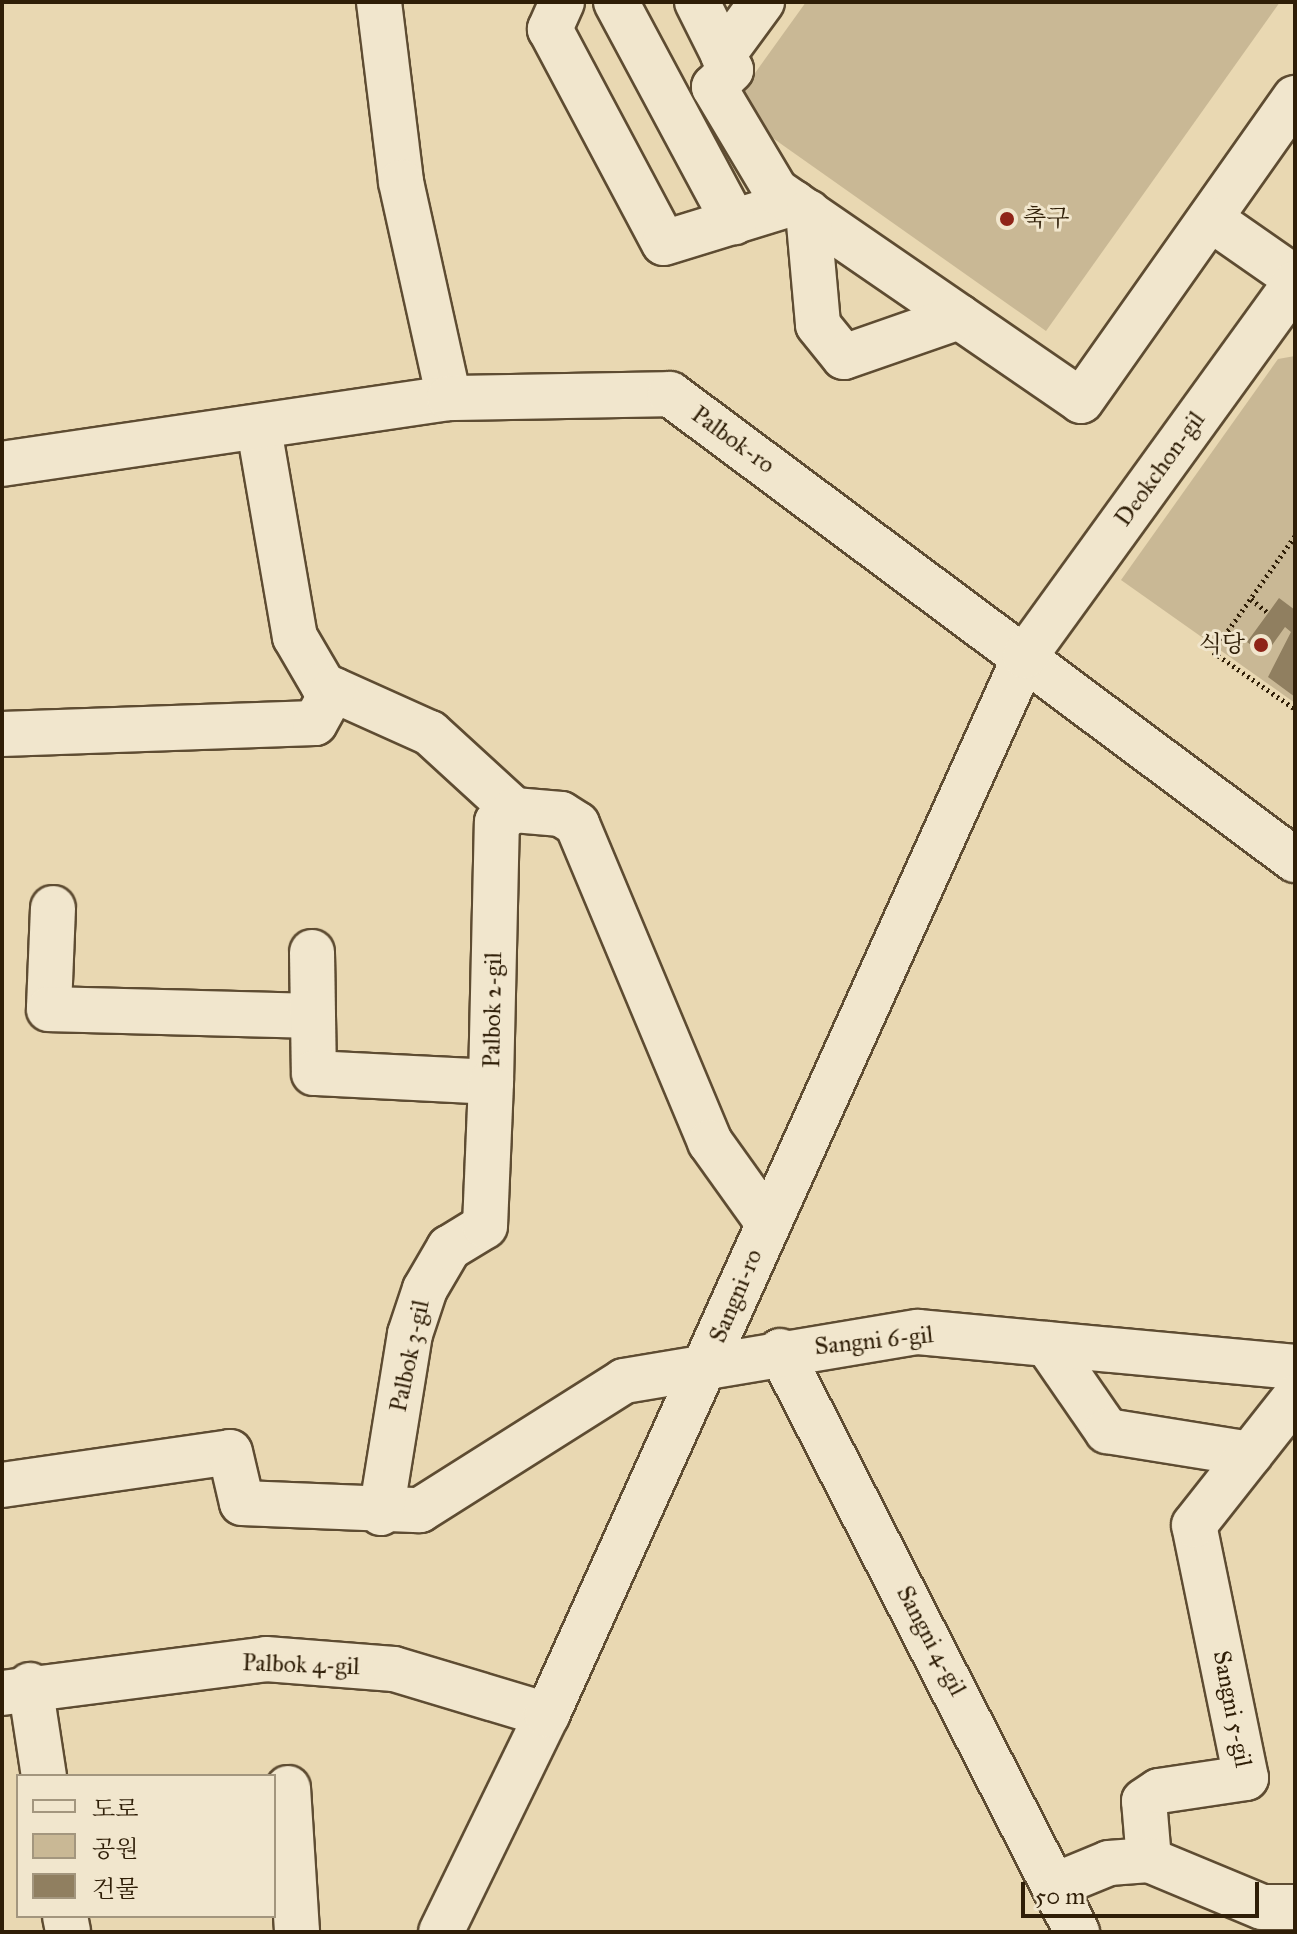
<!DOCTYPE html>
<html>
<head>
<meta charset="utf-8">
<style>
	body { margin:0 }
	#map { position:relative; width:1297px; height:1934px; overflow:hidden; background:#e9d8b2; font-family:"IM FELL Great Primer","Noto Serif KR",serif }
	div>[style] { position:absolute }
	.green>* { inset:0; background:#c9b895 }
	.building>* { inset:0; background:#907f60 }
	.path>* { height:5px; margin-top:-2.5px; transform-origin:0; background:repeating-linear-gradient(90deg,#2f1e07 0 2px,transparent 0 6px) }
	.roads { filter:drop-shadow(2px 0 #5e4c32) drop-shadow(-2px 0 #5e4c32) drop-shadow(0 2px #5e4c32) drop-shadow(0 -2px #5e4c32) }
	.minor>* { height:44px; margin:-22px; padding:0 22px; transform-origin:22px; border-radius:22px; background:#f1e6cd }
	.dots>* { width:22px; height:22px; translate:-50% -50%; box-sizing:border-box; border:4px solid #f1e6cd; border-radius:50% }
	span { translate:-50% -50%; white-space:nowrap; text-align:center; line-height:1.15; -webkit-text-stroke:6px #f1e6cd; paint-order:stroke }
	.poi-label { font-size:24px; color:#2f1e07 }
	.left { translate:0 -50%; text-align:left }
	.right { translate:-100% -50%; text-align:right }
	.street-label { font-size:24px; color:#2f1e07 }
	.frame { position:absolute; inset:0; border:4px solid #2f1e07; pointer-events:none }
	.legend { position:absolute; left:16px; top:1774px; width:260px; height:144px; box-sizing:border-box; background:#f1e6cd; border:2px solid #a3967e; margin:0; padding:10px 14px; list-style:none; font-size:24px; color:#2f1e07 }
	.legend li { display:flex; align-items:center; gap:16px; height:40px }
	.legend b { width:40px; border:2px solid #a3967e }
	.scale { position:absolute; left:1021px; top:1882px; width:238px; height:36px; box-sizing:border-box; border:4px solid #2f1e07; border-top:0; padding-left:10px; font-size:24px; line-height:28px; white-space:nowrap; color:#2f1e07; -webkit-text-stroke:6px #f1e6cd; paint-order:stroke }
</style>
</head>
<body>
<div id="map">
	<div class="green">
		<i style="clip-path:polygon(806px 2px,1280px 2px,1046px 331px,730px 108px)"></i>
		<i style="clip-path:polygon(1295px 356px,1295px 703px,1121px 580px,1278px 359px)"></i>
	</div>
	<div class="building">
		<i style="clip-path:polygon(1279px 598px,1295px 610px,1295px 697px,1268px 677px,1291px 632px,1285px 627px,1265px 655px,1247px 642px)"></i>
	</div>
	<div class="path">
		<i style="left:1295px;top:536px;width:142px;rotate:125.3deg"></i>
		<i style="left:1213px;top:652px;width:100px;rotate:34.8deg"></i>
		<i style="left:1251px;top:599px;width:22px;rotate:39deg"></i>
	</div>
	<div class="roads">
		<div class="minor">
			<i style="left:379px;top:2px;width:181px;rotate:83deg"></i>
			<i style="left:401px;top:182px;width:221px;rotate:77.5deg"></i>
			<i style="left:562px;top:2px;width:30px;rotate:114deg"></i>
			<i style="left:550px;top:29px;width:242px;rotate:62deg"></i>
			<i style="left:664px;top:243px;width:136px;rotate:-17.1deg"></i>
			<i style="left:616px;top:2px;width:250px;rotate:61.8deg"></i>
			<i style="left:697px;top:2px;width:76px;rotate:63.4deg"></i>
			<i style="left:731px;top:70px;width:24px;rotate:135deg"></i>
			<i style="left:714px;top:87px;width:121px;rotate:59.2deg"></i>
			<i style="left:776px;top:191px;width:370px;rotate:34.5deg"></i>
			<i style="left:1081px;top:401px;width:371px;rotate:-54.8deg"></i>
			<i style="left:723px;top:55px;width:66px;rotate:-53.7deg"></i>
			<i style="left:808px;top:212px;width:113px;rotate:84.9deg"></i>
			<i style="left:818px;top:325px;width:41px;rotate:50.9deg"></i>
			<i style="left:844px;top:357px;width:122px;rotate:-19.2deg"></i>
			<i style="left:1212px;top:220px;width:101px;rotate:34.9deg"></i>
			<i style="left:259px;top:429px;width:211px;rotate:80.2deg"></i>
			<i style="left:295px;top:637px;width:56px;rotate:59.7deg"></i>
			<i style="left:323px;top:685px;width:117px;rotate:24.2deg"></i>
			<i style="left:430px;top:733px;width:114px;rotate:42.5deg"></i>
			<i style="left:2px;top:464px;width:452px;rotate:-8.4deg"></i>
			<i style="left:449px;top:398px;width:221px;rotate:-1deg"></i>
			<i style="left:670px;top:394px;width:780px;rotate:36.71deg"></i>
			<i style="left:2px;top:734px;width:313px;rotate:-2deg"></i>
			<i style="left:315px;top:723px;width:38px;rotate:-61deg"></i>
			<i style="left:53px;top:908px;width:101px;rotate:92.3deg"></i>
			<i style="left:49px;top:1009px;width:264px;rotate:1.5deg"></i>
			<i style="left:312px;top:952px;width:121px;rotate:89.1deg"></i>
			<i style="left:314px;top:1073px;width:177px;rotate:2.9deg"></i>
			<i style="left:491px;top:1082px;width:260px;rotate:-88.7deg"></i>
			<i style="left:497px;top:822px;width:21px;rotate:-35deg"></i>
			<i style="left:514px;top:810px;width:47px;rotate:4.9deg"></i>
			<i style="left:561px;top:814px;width:19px;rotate:32deg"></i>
			<i style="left:577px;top:824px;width:345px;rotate:67.3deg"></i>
			<i style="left:710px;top:1142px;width:100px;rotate:54.4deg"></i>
			<i style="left:1047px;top:1344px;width:106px;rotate:55.4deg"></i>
			<i style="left:1107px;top:1431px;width:145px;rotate:9.1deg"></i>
			<i style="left:780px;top:1351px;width:653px;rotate:62.92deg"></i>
			<i style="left:2px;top:1485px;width:230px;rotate:-8.2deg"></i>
			<i style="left:230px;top:1452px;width:52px;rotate:76.8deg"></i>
			<i style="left:242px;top:1503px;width:178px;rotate:2.3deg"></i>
			<i style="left:420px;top:1510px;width:241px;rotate:-32.3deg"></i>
			<i style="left:624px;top:1381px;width:298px;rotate:-9.5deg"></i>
			<i style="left:918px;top:1332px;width:379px;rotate:5.3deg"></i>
			<i style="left:381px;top:1513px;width:181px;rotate:-80.8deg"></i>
			<i style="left:410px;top:1334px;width:47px;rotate:-71.6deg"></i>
			<i style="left:425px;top:1289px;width:48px;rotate:-59.7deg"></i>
			<i style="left:449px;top:1248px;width:42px;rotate:-31.4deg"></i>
			<i style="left:485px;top:1226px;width:144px;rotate:-87.6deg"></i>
			<i style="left:30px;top:1685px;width:92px;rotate:81.3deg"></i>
			<i style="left:2px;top:1693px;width:266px;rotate:-7.3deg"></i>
			<i style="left:266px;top:1659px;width:128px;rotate:4.5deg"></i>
			<i style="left:394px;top:1669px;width:160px;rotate:16.7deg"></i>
			<i style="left:288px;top:1788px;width:144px;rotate:86.4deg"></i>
			<i style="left:1149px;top:1860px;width:59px;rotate:-94.8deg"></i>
			<i style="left:1144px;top:1801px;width:18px;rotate:-34deg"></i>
			<i style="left:1159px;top:1791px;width:88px;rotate:-8.5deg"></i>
			<i style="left:1246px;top:1778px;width:258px;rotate:-101.6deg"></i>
			<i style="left:1194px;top:1525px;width:163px;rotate:-51.7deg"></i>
			<i style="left:1058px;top:1884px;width:55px;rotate:-22.4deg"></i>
			<i style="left:1109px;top:1863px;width:40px;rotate:-4.3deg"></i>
			<i style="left:1149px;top:1860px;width:122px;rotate:22.6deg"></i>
			<i style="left:1262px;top:1907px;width:33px"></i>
			<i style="left:65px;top:1916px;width:16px;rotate:79deg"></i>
			<i style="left:441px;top:1932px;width:242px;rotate:-64deg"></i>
			<i style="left:547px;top:1715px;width:1162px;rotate:-65.71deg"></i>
			<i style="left:1025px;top:656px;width:460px;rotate:-54.1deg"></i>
		</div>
	</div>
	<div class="dots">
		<i style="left:1007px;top:219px;background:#8f2418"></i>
		<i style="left:1261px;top:645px;background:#8f2418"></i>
	</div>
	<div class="poi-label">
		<span class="left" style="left:1023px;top:219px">축구</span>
		<span class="right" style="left:1245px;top:645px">식당</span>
	</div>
	<div class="street-label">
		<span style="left:733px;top:440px;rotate:36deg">Palbok-ro</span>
		<span style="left:1160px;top:469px;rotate:-54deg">Deokchon-gil</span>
		<span style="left:493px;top:1010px;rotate:-89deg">Palbok 2-gil</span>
		<span style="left:736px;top:1296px;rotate:-67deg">Sangni-ro</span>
		<span style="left:874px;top:1341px;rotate:-6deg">Sangni 6-gil</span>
		<span style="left:410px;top:1356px;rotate:-78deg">Palbok 3-gil</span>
		<span style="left:931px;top:1641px;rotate:62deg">Sangni 4-gil</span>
		<span style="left:301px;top:1665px;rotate:2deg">Palbok 4-gil</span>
		<span style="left:1232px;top:1709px;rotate:79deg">Sangni 5-gil</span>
	</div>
	<div class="frame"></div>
	<ul class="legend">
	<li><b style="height:10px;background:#f1e6cd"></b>도로</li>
	<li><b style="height:22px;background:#c9b895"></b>공원</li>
	<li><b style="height:22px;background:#907f60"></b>건물</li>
	</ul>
	<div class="scale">50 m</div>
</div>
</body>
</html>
